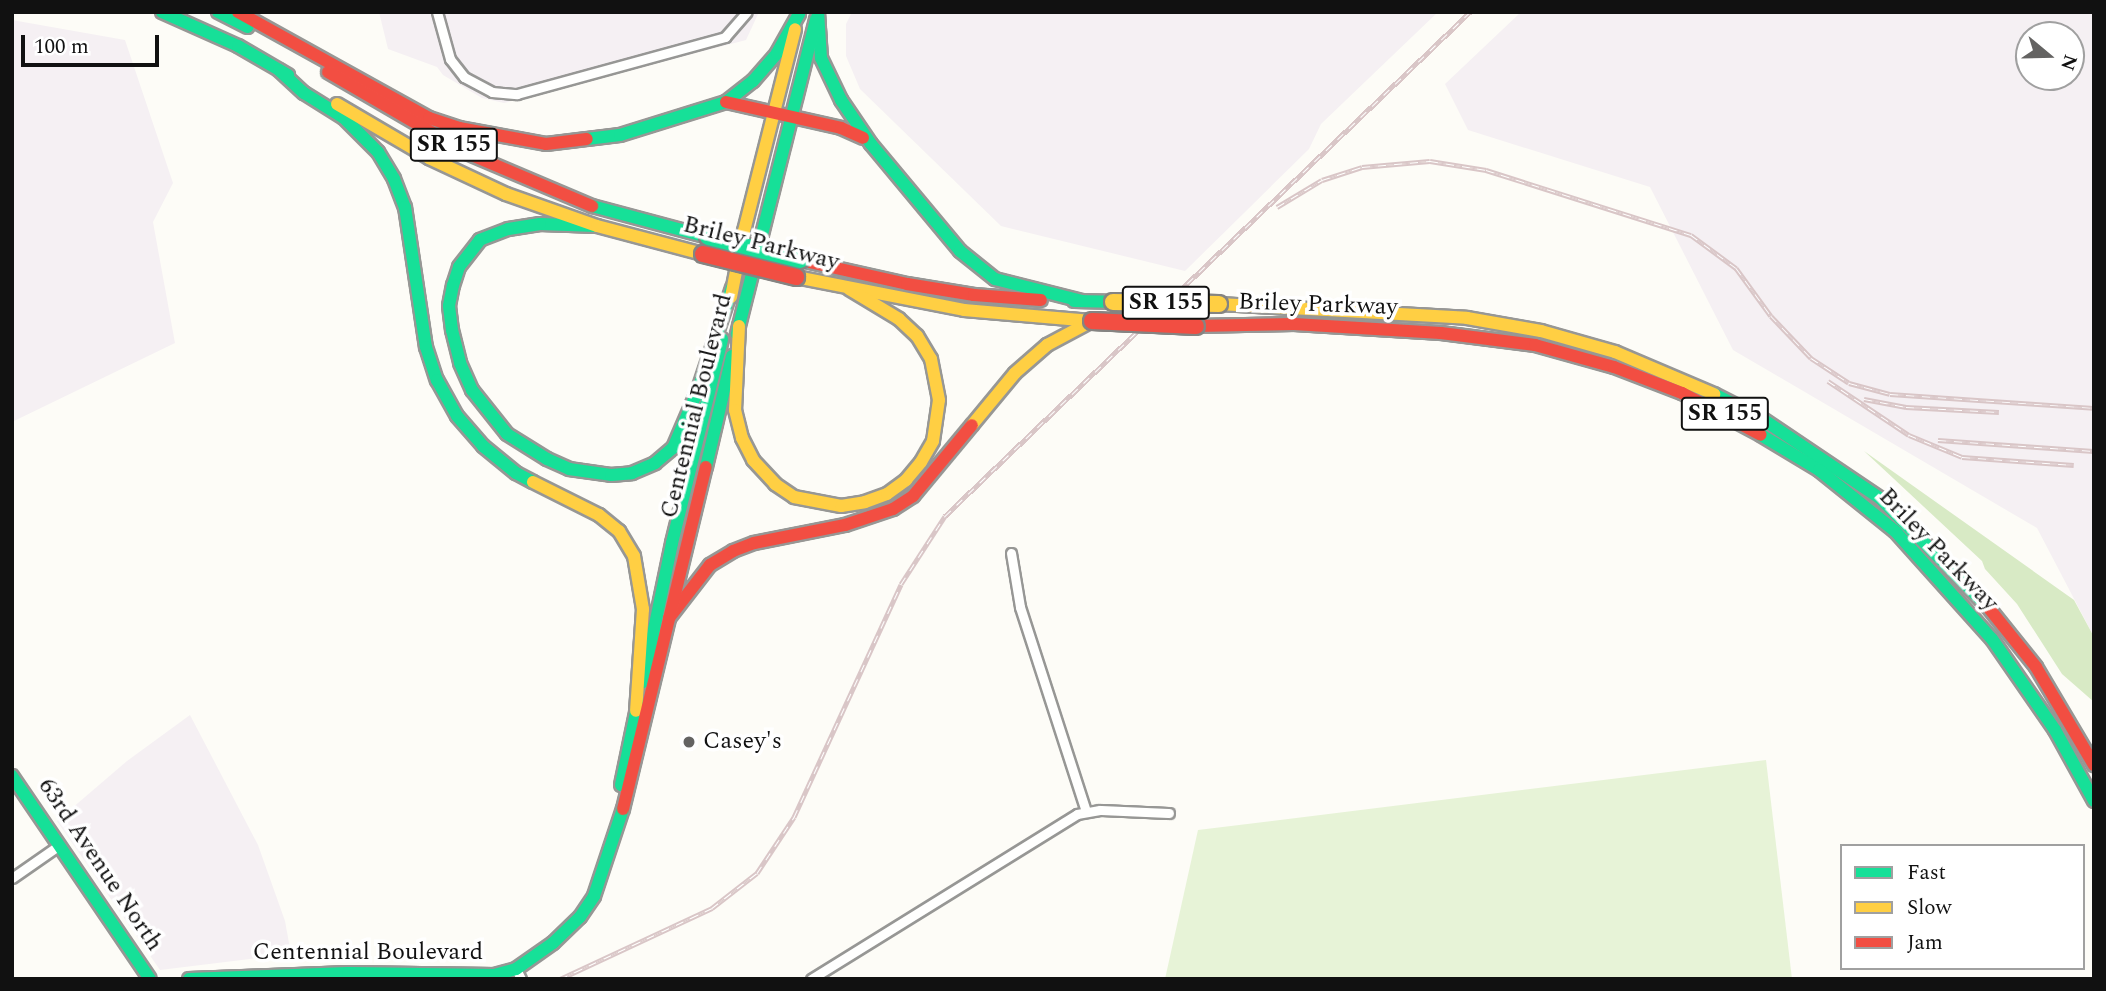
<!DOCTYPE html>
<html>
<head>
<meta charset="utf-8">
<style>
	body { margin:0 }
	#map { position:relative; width:2106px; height:991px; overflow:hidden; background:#fdfcf7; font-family:Spectral,serif }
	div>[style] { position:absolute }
	.industrial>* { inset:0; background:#f5f0f3 }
	.green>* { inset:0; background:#e7f3d7 }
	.forest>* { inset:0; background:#d8eac5 }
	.roads { filter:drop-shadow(2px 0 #979795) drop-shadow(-2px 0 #979795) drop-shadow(0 2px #979795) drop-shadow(0 -2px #979795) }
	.street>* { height:9px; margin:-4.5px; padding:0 4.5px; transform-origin:4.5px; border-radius:4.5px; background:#fffffe }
	.fast>* { height:12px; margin:-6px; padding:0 6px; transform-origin:6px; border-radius:6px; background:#16e098 }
	.slow>* { height:12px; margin:-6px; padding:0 6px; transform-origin:6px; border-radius:6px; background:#ffcf43 }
	.jam>* { height:12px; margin:-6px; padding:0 6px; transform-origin:6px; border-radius:6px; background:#f24e42 }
	.rail>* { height:5px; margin-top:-2.5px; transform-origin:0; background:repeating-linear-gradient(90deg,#fff 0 8px,#d9c6c7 0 16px); box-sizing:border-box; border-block:2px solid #d9c6c7 }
	.bridges { filter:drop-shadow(2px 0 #858482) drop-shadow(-2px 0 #858482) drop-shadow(0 2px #858482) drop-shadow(0 -2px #858482) }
	.fast-bridge>* { height:16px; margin:-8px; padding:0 8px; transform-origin:8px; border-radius:8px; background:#16e098 }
	.slow-bridge>* { height:16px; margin:-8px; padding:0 8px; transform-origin:8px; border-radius:8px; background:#ffcf43 }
	.jam-bridge>* { height:16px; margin:-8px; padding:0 8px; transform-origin:8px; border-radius:8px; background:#f24e42 }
	.dots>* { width:19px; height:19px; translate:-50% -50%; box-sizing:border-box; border:4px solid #fff; border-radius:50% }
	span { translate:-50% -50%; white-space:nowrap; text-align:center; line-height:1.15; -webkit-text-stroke:7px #fff; paint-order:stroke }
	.shield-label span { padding:2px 5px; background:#fff; border:2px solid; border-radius:5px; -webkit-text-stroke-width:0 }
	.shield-label { font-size:23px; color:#111; font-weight:700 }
	.street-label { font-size:24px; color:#111 }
	.poi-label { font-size:24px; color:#111 }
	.left { translate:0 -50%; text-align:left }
	.frame { position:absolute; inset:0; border:14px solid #111; pointer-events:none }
	.legend { position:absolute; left:1840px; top:844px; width:245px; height:126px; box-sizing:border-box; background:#fff; border:2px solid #a0a0a0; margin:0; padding:9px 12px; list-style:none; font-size:21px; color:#111 }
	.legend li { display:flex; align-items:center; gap:14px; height:35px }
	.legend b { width:35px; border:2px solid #a0a0a0 }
	.north { position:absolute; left:2015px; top:21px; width:70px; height:70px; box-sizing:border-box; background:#fff; border:2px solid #a0a0a0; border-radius:50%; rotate:109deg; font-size:19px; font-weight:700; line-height:28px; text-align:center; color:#111 }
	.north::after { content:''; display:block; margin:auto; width:24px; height:32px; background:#646362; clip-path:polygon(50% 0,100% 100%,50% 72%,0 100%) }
	.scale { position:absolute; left:21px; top:35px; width:138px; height:32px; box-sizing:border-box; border:4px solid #111; border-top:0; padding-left:9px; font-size:21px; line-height:24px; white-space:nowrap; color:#111; -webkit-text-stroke:5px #fff; paint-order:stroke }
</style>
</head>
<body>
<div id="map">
	<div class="industrial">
		<i style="clip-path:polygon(379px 12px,759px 12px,746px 40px,504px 103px,482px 98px,443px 75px,437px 67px,388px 49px)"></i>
		<i style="clip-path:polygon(852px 12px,1438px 12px,1321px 124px,1309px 149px,1185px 271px,1001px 226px,860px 89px,846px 56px,846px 24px)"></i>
		<i style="clip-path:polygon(evenodd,1521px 12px,2094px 12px,2094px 637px,2037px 528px,1733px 350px,1650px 187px,1468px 130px,1445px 84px,1521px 12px,2071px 35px,2071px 77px,2029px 77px,2029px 35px,2071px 35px)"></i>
		<i style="clip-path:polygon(12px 20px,125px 40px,173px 183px,153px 222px,175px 343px,14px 421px)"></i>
		<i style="clip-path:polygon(190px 715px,258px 845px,285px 921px,291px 954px,160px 970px,57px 821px,127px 761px)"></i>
	</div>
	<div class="green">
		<i style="clip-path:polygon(1766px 760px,1792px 979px,1165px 979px,1198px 830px)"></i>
	</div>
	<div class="forest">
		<i style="clip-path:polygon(1864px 451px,2074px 600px,2094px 637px,2094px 702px,2062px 674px,2017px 604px,1985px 569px,1982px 561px)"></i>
	</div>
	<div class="roads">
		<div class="street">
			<i style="left:437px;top:12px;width:49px;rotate:74.5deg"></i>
			<i style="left:450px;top:59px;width:23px;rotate:52deg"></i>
			<i style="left:464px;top:77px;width:32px;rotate:28deg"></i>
			<i style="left:492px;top:92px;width:25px;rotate:5deg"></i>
			<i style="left:517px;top:94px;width:216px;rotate:-15.3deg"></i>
			<i style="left:725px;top:37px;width:33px;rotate:-49deg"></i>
			<i style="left:1011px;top:553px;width:55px;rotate:80.5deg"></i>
			<i style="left:1020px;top:607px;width:214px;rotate:72.1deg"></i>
			<i style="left:12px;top:878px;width:56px;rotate:-34.8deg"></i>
			<i style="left:516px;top:969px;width:11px;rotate:63deg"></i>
			<i style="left:811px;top:979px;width:313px;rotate:-31.8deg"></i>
			<i style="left:1077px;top:814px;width:23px;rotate:-10deg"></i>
			<i style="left:1100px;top:810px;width:69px;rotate:2.5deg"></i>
		</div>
		<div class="fast">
			<i style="left:162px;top:12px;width:83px;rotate:24.1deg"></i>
			<i style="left:238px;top:46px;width:58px;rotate:30.1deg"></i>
			<i style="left:218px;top:12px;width:33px;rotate:27deg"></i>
			<i style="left:818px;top:12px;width:46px;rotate:86.3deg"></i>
			<i style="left:821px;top:58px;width:47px;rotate:64.5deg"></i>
			<i style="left:841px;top:100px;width:53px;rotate:55.7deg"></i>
			<i style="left:871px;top:144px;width:139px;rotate:50.2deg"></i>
			<i style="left:960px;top:251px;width:45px;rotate:38.7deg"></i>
			<i style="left:995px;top:279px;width:90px;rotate:14.2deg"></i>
			<i style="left:279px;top:70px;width:34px;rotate:43deg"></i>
			<i style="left:304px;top:93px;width:47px;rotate:32deg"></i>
			<i style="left:344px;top:118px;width:48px;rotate:45deg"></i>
			<i style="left:378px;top:152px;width:31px;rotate:59deg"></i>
			<i style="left:394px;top:179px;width:30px;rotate:69deg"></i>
			<i style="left:405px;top:207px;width:142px;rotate:81.5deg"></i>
			<i style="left:426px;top:347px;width:35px;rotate:72deg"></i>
			<i style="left:437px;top:380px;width:41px;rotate:60.9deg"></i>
			<i style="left:457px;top:416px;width:40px;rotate:49deg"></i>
			<i style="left:483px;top:446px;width:43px;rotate:39.3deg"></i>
			<i style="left:516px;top:473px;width:19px;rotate:28deg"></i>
			<i style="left:587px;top:139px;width:33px;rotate:-7deg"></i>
			<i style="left:620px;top:135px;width:111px;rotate:-17.3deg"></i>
			<i style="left:726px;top:102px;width:34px;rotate:-38deg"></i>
			<i style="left:753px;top:81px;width:37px;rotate:-49deg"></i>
			<i style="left:777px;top:53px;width:45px;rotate:-60.6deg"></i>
			<i style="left:592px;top:206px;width:120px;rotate:15deg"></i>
			<i style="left:597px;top:226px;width:57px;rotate:-178deg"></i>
			<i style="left:540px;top:224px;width:32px;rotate:171deg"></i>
			<i style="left:508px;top:229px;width:30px;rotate:159deg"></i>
			<i style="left:480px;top:240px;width:34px;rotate:128deg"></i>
			<i style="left:459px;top:267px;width:19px;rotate:108deg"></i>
			<i style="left:453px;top:285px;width:21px;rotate:101deg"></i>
			<i style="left:449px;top:306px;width:24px;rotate:83deg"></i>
			<i style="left:452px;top:330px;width:34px;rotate:76deg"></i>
			<i style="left:460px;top:363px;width:30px;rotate:66deg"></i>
			<i style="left:472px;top:390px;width:56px;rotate:51.5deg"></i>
			<i style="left:507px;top:434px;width:47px;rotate:32deg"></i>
			<i style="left:547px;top:459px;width:24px;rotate:24deg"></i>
			<i style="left:569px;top:469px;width:42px;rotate:8.1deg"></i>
			<i style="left:611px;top:475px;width:21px;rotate:-5deg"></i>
			<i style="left:632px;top:473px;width:25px;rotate:-23deg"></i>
			<i style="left:655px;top:463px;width:23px;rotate:-40deg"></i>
			<i style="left:673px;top:448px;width:63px;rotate:-66.7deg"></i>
			<i style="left:698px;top:390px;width:108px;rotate:-71.6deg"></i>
			<i style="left:1074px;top:301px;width:39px;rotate:1deg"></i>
			<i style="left:737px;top:334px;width:325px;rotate:-75.9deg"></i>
			<i style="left:1714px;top:394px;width:53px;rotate:27.1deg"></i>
			<i style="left:1761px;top:418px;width:145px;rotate:34deg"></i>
			<i style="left:1881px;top:499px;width:152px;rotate:45.3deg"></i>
			<i style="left:1761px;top:435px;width:68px;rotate:31.1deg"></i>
			<i style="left:1819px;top:470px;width:97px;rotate:38.8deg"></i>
			<i style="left:1895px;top:531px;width:145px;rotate:48.1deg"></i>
			<i style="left:1992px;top:639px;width:111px;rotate:55.3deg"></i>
			<i style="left:2055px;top:730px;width:81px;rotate:61.2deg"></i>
			<i style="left:706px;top:467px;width:114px;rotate:-76.8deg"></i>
			<i style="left:643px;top:682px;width:142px;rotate:-78.2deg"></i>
			<i style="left:672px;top:543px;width:210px;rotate:-76.2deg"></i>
			<i style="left:12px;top:776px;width:245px;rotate:55.8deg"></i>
			<i style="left:621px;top:785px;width:84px;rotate:-78.3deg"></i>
			<i style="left:189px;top:979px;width:159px;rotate:-2.2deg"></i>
			<i style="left:348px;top:973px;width:146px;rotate:0.8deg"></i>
			<i style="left:494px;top:975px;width:23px;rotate:-15deg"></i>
			<i style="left:516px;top:969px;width:45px;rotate:-35.1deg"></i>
			<i style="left:553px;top:943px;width:37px;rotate:-44deg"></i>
			<i style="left:580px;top:917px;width:25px;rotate:-56deg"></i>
			<i style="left:594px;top:896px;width:92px;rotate:-71.6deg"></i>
		</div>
		<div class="slow">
			<i style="left:337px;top:104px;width:107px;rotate:30.4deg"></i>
			<i style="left:429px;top:158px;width:85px;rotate:25.1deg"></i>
			<i style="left:506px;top:194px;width:96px;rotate:19.4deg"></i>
			<i style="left:597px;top:226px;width:110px;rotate:14.8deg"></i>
			<i style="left:796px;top:277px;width:171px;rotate:11.1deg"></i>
			<i style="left:964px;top:310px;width:128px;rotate:4.9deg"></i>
			<i style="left:731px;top:297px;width:67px;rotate:-78.9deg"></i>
			<i style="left:744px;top:231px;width:208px;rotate:-75.8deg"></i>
			<i style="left:1219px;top:304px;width:248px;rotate:3.2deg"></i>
			<i style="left:1467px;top:318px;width:75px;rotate:10deg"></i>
			<i style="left:1541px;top:331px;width:77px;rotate:15.8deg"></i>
			<i style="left:1615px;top:352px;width:108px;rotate:23deg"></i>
			<i style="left:739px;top:326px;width:84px;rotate:92.7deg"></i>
			<i style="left:735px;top:410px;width:29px;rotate:76deg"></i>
			<i style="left:742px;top:438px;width:25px;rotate:63deg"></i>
			<i style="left:753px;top:460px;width:33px;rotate:47deg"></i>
			<i style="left:775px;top:484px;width:23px;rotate:34deg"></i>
			<i style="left:794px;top:497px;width:48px;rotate:10.8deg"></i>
			<i style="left:841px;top:506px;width:24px;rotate:-9deg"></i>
			<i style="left:865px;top:502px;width:23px;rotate:-20deg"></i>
			<i style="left:887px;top:494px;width:24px;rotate:-36deg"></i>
			<i style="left:906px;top:480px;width:23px;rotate:-50deg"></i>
			<i style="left:921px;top:462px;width:24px;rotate:-60deg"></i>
			<i style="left:933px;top:441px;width:41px;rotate:-81.7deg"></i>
			<i style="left:939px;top:400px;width:42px;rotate:-101deg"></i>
			<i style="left:931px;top:359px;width:27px;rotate:-121deg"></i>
			<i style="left:917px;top:336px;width:25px;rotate:-137deg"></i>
			<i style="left:899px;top:319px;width:58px;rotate:-149deg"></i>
			<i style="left:972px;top:425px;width:67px;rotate:-50.4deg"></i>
			<i style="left:1015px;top:373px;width:43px;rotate:-41.2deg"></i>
			<i style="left:1047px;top:345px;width:51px;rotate:-28.1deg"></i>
			<i style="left:533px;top:482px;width:74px;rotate:26.6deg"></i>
			<i style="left:599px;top:515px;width:26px;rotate:39deg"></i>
			<i style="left:619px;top:531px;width:29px;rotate:59deg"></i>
			<i style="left:634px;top:556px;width:54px;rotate:80.4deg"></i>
			<i style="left:643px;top:609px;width:102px;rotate:93.9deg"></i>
		</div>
		<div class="jam">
			<i style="left:238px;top:12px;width:218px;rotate:29deg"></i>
			<i style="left:429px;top:118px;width:32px;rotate:18deg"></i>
			<i style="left:459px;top:128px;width:88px;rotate:10.4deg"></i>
			<i style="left:546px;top:144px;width:41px;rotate:-7deg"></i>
			<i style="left:328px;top:72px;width:161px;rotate:30.2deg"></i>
			<i style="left:467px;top:153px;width:136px;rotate:23deg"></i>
			<i style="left:726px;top:102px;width:118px;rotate:12.7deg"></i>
			<i style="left:841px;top:128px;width:24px;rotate:24deg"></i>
			<i style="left:800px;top:260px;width:110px;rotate:12.6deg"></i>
			<i style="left:907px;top:284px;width:68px;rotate:9.3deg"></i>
			<i style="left:974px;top:295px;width:67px;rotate:4.3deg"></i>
			<i style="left:1196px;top:326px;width:98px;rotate:-1.2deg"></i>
			<i style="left:1294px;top:324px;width:147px;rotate:3.5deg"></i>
			<i style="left:1441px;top:333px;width:95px;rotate:7.3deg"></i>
			<i style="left:1535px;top:345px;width:82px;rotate:15.6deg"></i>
			<i style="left:1614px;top:367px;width:73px;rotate:20.9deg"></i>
			<i style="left:1682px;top:393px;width:89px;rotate:28deg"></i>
			<i style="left:1988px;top:607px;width:77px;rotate:51.3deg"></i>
			<i style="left:2036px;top:667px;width:114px;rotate:59.4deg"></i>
			<i style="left:669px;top:618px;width:67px;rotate:-52.3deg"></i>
			<i style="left:710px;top:565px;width:27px;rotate:-31deg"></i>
			<i style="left:733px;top:551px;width:22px;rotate:-21deg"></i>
			<i style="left:754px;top:543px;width:93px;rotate:-11.2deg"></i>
			<i style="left:845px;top:525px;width:51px;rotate:-18.4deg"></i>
			<i style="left:893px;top:509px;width:24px;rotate:-33deg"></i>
			<i style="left:913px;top:496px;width:92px;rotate:-50.3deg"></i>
			<i style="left:623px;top:809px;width:352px;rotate:-76.4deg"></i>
		</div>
	</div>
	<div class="rail">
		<i style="left:1277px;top:207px;width:52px;rotate:-31deg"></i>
		<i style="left:1322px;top:180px;width:42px;rotate:-18deg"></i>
		<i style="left:1362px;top:167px;width:68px;rotate:-5deg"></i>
		<i style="left:1430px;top:161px;width:57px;rotate:9.1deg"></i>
		<i style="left:1486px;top:170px;width:215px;rotate:17.6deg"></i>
		<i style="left:1691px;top:235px;width:56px;rotate:36.3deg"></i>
		<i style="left:1736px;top:268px;width:59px;rotate:53.9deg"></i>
		<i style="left:1771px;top:316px;width:58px;rotate:46.4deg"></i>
		<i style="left:1811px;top:358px;width:45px;rotate:33.3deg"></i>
		<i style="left:1849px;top:383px;width:42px;rotate:15deg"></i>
		<i style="left:1890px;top:394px;width:204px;rotate:3.9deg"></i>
		<i style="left:1828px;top:381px;width:97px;rotate:33.7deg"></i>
		<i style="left:1909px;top:435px;width:57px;rotate:22.5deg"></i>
		<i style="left:1962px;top:457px;width:112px;rotate:4.1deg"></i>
		<i style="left:1864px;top:399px;width:43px;rotate:10.8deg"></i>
		<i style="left:1906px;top:407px;width:93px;rotate:3.1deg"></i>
		<i style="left:1938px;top:440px;width:156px;rotate:4deg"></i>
		<i style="left:560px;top:979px;width:168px;rotate:-25deg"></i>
		<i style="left:712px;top:908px;width:57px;rotate:-37.9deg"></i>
		<i style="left:757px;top:873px;width:67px;rotate:-56.5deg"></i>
		<i style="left:794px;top:817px;width:256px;rotate:-65.3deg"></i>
		<i style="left:901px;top:584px;width:81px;rotate:-57.1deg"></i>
		<i style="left:945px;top:516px;width:728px;rotate:-43.83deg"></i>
	</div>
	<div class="bridges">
		<div class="fast-bridge">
			<i style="left:708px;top:237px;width:95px;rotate:14deg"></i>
		</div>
		<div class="slow-bridge">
			<i style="left:1113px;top:302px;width:106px;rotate:1.1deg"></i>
		</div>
		<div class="jam-bridge">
			<i style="left:703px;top:254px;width:96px;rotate:13.9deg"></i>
			<i style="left:1092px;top:321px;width:104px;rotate:2.8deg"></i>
		</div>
	</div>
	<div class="dots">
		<i style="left:689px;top:742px;background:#646362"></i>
	</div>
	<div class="shield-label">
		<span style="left:454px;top:145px">SR 155</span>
		<span style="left:1166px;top:303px">SR 155</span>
		<span style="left:1725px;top:414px">SR 155</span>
	</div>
	<div class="street-label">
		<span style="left:761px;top:244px;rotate:14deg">Briley Parkway</span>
		<span style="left:1318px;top:305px;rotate:2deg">Briley Parkway</span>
		<span style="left:697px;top:406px;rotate:-76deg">Centennial Boulevard</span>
		<span style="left:1938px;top:550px;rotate:46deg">Briley Parkway</span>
		<span style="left:100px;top:865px;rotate:56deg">63rd Avenue North</span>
		<span style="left:368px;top:953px">Centennial Boulevard</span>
	</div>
	<div class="poi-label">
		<span class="left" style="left:703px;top:742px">Casey's</span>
	</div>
	<div class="frame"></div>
	<ul class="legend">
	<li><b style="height:9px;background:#16e098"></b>Fast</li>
	<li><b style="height:9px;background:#ffcf43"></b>Slow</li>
	<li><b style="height:9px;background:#f24e42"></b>Jam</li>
	</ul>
	<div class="north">N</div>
	<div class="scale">100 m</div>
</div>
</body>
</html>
